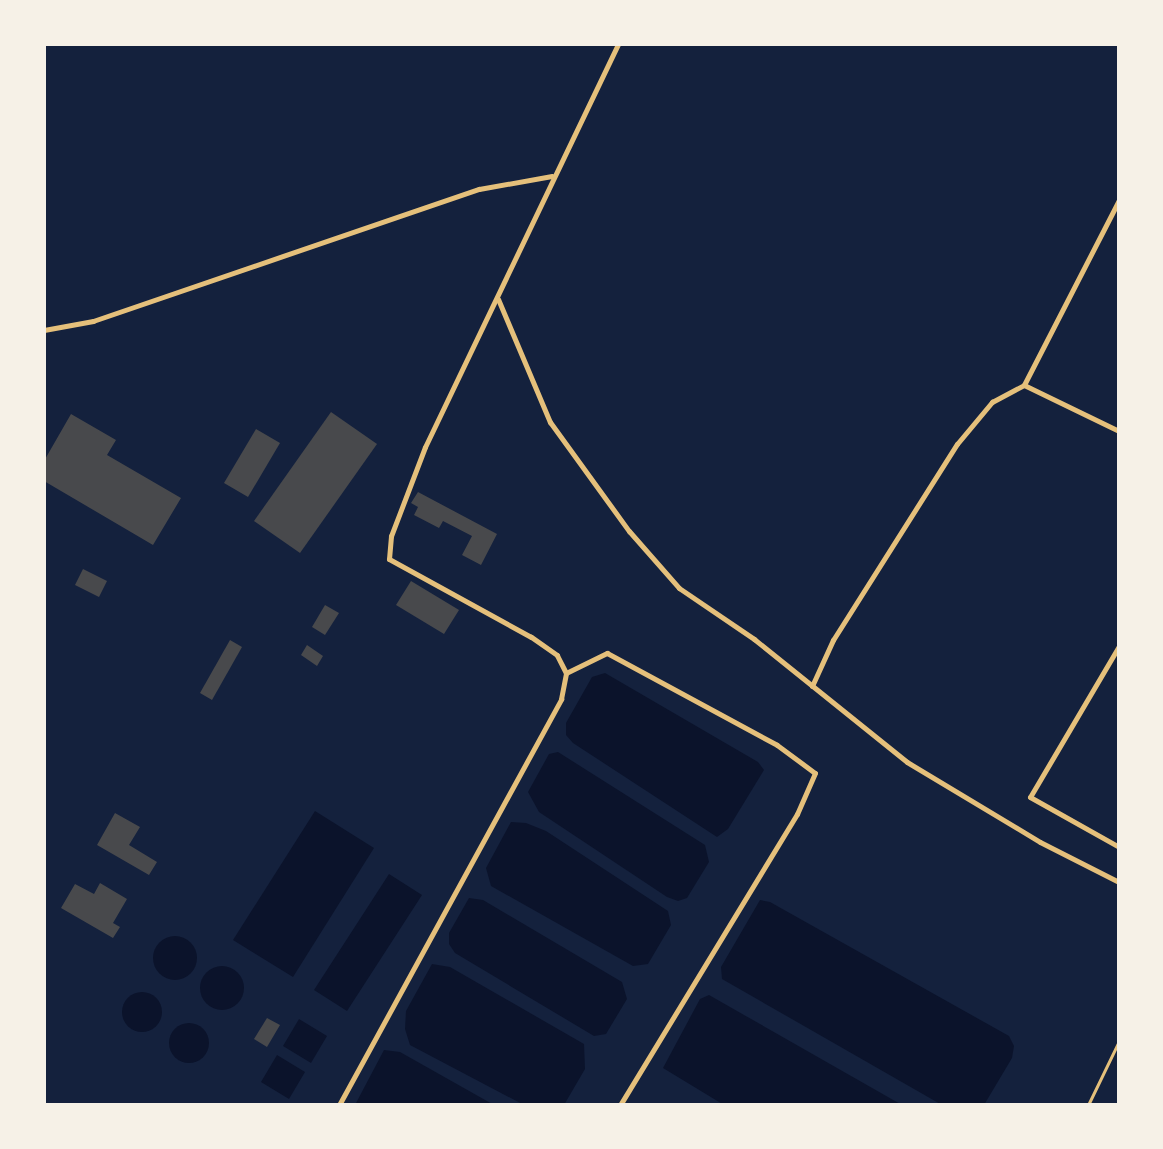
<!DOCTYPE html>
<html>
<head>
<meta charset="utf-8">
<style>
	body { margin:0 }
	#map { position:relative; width:1163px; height:1149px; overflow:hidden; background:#14213d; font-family:"Open Sans",sans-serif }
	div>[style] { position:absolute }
	.water>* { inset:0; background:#0b132b }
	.round { border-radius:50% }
	.building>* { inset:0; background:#48494c }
	.path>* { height:3px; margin:-1.5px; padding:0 1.5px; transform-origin:1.5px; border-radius:1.5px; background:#e5c07b }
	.service>* { height:5px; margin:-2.5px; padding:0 2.5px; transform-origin:2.5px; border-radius:2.5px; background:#e5c07b }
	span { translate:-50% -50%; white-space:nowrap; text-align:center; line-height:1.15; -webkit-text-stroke:7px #f6f1e7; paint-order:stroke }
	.frame { position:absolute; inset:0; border:46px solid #f6f1e7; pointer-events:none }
</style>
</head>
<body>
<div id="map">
	<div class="water">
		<i style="clip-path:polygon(605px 673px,758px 762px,764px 770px,728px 829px,717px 837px,573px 743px,566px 735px,566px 723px,592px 677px)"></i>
		<i style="clip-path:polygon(558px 752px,705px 845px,709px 862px,687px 898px,678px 901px,667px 897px,539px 812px,528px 792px,549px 754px)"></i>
		<i style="clip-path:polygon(315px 811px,374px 848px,293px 977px,233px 940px)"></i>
		<i style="clip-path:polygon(511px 822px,526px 823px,546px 831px,668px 911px,671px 925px,648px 964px,633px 966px,491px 886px,486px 868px)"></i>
		<i style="clip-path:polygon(389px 874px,422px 895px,347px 1011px,314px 990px)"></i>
		<i style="clip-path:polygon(469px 898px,483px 900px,622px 982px,627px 999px,606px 1034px,594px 1036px,455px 953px,449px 944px,449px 933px)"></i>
		<i style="clip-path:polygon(760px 900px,770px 902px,1009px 1036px,1014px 1046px,1012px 1058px,984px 1105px,942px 1105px,722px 979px,721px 967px)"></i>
		<i class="round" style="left:153px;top:936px;width:44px;height:44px"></i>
		<i style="clip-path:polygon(432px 964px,450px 967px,584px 1044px,585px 1069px,564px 1105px,524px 1105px,410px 1045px,405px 1029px,406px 1011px)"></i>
		<i class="round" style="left:200px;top:966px;width:44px;height:44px"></i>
		<i class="round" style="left:122px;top:992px;width:40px;height:40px"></i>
		<i style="clip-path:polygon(709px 995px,902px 1105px,724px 1105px,663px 1068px,700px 999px)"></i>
		<i style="clip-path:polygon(299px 1019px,327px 1036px,311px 1063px,283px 1046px)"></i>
		<i class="round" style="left:169px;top:1023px;width:40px;height:40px"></i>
		<i style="clip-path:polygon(384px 1050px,400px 1052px,494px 1105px,355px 1105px)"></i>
		<i style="clip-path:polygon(277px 1055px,305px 1072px,289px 1099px,261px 1082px)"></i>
	</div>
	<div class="building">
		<i style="clip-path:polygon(331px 412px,377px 444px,300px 553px,254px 521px)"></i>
		<i style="clip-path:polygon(71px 414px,116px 440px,107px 455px,181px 498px,153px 545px,44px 481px,44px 461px)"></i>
		<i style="clip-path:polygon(256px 429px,280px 443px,248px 497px,224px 483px)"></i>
		<i style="clip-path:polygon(418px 492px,497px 534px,481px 565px,462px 555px,472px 536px,443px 521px,439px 528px,414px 515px,418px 507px,411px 503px)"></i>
		<i style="clip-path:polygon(83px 569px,107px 581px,99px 597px,75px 585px)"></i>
		<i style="clip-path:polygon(411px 581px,459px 610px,444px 634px,396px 605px)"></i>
		<i style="clip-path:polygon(325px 605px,339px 613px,325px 635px,312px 627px)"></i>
		<i style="clip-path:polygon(230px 640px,242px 647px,212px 700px,200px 693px)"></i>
		<i style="clip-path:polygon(307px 645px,323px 656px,317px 666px,301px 655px)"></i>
		<i style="clip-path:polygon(115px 813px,140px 827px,129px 845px,157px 862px,149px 875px,97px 845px)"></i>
		<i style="clip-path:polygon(100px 883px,127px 899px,113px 923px,120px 927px,113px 938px,61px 908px,75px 884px,94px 894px)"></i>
		<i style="clip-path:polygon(267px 1018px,280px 1025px,267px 1047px,254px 1039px)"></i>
	</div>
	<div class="path">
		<i style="left:1088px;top:1105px;width:71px;rotate:-64.2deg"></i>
	</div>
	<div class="service">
		<i style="left:1119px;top:200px;width:208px;rotate:117.2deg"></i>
		<i style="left:1024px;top:385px;width:106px;rotate:25.8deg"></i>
		<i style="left:498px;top:299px;width:134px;rotate:67.1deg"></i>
		<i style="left:550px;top:422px;width:135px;rotate:54.1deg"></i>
		<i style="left:629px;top:531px;width:76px;rotate:48.7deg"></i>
		<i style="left:679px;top:588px;width:91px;rotate:34.2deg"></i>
		<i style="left:754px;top:639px;width:196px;rotate:38.8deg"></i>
		<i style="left:907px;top:762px;width:155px;rotate:31deg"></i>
		<i style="left:1040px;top:842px;width:89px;rotate:26.9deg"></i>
		<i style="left:44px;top:330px;width:50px;rotate:-10.4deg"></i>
		<i style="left:93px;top:321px;width:408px;rotate:-18.9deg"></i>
		<i style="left:479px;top:189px;width:74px;rotate:-10.1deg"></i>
		<i style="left:1119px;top:646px;width:175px;rotate:120.5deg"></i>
		<i style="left:1030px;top:797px;width:102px;rotate:29.3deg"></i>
		<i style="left:566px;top:673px;width:46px;rotate:-26deg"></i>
		<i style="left:607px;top:653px;width:193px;rotate:28.4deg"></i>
		<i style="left:777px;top:745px;width:47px;rotate:36.4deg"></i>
		<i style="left:815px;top:773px;width:45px;rotate:113.7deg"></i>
		<i style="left:797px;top:814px;width:341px;rotate:121.3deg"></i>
		<i style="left:812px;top:686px;width:51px;rotate:-65.5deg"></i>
		<i style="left:833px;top:640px;width:232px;rotate:-57.7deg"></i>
		<i style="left:957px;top:444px;width:55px;rotate:-50.2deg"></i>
		<i style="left:992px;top:402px;width:36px;rotate:-28deg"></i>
		<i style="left:339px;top:1105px;width:463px;rotate:-61.3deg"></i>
		<i style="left:561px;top:699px;width:26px;rotate:-79deg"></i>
		<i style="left:566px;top:673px;width:20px;rotate:-117deg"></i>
		<i style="left:557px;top:655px;width:32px;rotate:-145deg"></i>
		<i style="left:531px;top:637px;width:162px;rotate:-151.2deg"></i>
		<i style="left:389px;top:559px;width:23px;rotate:-85deg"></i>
		<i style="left:391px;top:536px;width:95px;rotate:-69.1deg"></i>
		<i style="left:425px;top:447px;width:447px;rotate:-64.4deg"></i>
	</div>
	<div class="frame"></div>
</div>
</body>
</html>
